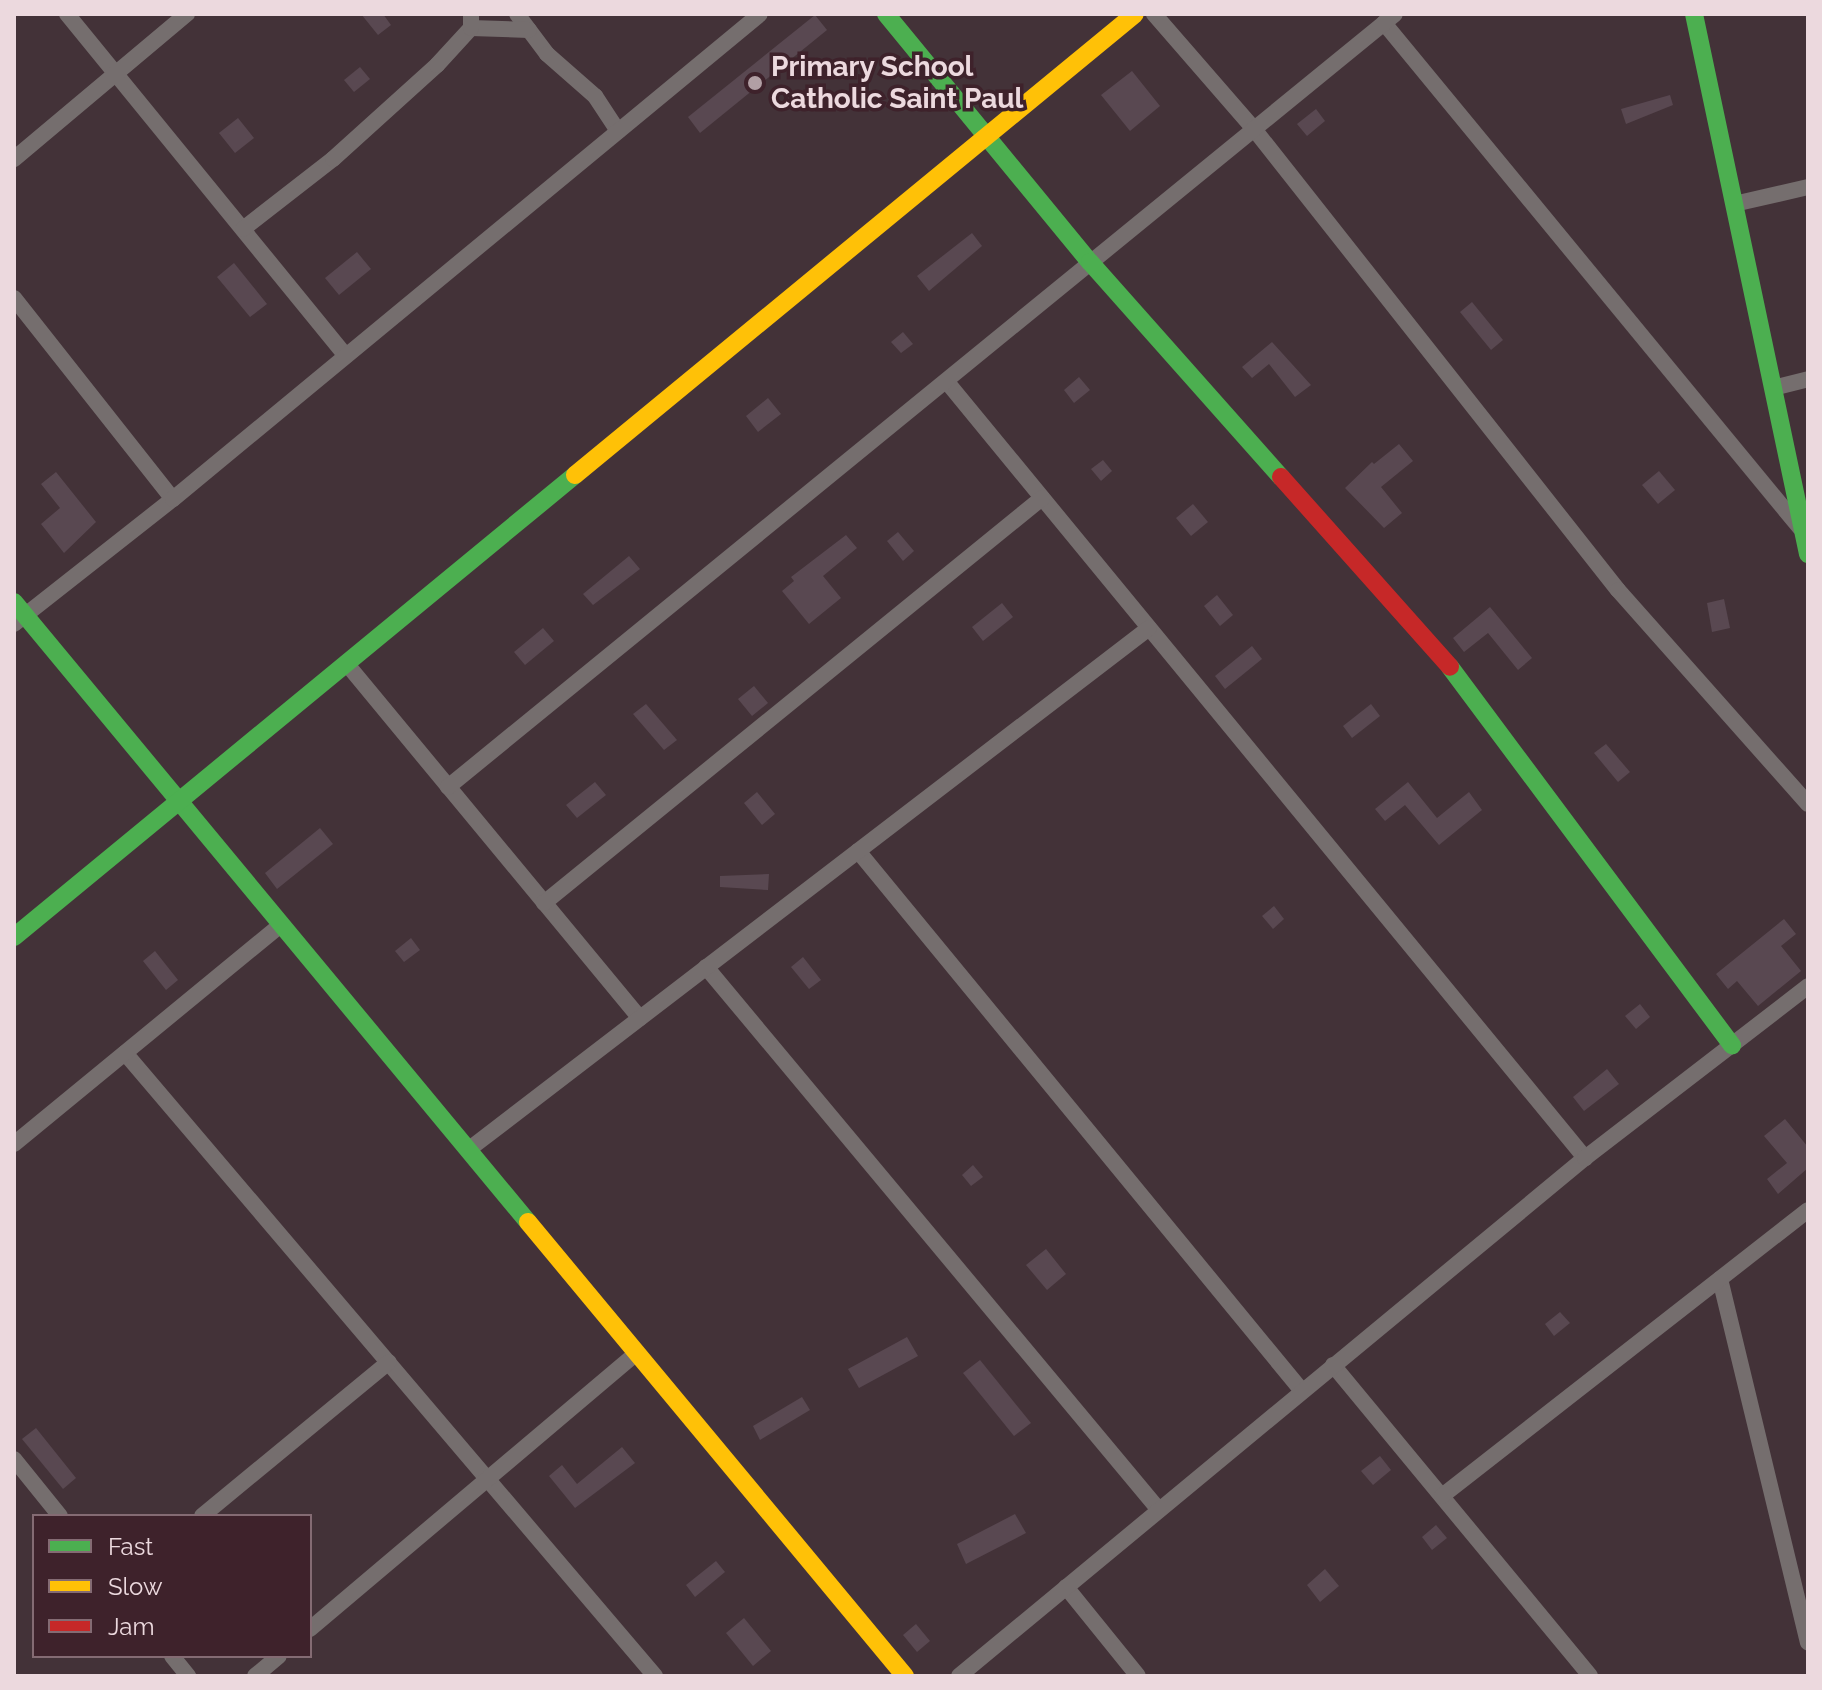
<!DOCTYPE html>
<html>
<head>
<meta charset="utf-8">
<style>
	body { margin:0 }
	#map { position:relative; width:1822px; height:1690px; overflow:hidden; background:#433238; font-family:Raleway,sans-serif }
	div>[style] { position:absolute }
	.building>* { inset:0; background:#594851 }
	.street>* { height:16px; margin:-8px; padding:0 8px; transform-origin:8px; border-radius:8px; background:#756e6e }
	.fast>* { height:18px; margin:-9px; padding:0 9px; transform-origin:9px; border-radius:9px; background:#4caf50 }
	.slow>* { height:18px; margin:-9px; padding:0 9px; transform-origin:9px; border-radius:9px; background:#ffc107 }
	.jam>* { height:18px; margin:-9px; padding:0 9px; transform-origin:9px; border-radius:9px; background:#c62828 }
	.dots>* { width:22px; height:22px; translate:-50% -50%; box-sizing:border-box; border:4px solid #3e222b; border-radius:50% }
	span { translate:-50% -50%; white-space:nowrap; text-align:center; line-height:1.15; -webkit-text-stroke:7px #3e222b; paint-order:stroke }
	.poi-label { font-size:28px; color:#ecd9de; font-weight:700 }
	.left { translate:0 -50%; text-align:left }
	.frame { position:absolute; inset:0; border:16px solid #ecd9de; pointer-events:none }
	.legend { position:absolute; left:32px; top:1514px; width:280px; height:144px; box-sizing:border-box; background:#3e222b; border:2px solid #846b73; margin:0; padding:10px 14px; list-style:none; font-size:24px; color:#ecd9de }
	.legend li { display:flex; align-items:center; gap:16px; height:40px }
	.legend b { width:40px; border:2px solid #846b73 }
</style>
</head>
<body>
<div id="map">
	<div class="building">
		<i style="clip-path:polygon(361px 14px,383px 14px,391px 25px,378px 35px)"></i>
		<i style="clip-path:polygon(815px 15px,827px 30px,700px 133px,688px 117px)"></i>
		<i style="clip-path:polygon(360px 67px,370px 79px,354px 92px,344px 80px)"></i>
		<i style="clip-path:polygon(1132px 71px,1160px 106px,1130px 131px,1101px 95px)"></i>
		<i style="clip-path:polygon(1670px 95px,1673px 105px,1626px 124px,1621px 109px)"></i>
		<i style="clip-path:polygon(1316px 109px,1325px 121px,1307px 136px,1297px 124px)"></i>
		<i style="clip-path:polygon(238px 118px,254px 138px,235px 153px,219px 133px)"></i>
		<i style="clip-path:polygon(972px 233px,982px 246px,929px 291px,917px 276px)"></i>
		<i style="clip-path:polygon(357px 252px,371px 269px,339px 295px,325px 278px)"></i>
		<i style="clip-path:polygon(234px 263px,267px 304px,250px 317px,217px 277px)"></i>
		<i style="clip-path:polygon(1472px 302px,1503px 340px,1491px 350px,1460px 312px)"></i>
		<i style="clip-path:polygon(903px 332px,913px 344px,901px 353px,891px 342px)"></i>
		<i style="clip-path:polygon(1272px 342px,1311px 385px,1295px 397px,1269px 364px,1252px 378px,1242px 367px)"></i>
		<i style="clip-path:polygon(1079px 377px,1090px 390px,1074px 403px,1064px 390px)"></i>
		<i style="clip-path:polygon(768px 398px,781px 414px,758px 432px,746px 416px)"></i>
		<i style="clip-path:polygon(1399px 444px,1413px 461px,1381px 487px,1402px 513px,1384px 528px,1345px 488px,1372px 462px,1374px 464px)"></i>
		<i style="clip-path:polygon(1103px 460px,1112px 471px,1101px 481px,1091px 469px)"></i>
		<i style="clip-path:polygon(1659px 471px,1675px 490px,1658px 504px,1642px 485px)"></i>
		<i style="clip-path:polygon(56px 472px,96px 522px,64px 553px,41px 524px,60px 508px,41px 484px)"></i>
		<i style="clip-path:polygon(1193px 504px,1208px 522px,1191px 536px,1176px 518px)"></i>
		<i style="clip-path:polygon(898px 532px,914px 551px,903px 561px,887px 541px)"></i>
		<i style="clip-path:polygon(846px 535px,857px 548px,823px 576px,841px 598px,809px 624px,782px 591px,794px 581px,791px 577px)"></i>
		<i style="clip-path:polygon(629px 556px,640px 569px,593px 605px,583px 594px)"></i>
		<i style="clip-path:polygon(1217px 595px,1233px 615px,1220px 626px,1204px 606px)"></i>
		<i style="clip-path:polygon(1724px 599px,1730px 628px,1712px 632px,1707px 603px)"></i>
		<i style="clip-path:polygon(1002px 603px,1013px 617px,983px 641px,972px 627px)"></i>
		<i style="clip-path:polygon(1490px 607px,1532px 658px,1518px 670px,1488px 633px,1464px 652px,1453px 638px)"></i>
		<i style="clip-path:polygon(543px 628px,554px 641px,525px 665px,514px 652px)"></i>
		<i style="clip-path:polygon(1252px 646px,1262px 659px,1225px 689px,1215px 676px)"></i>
		<i style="clip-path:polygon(754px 686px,768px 703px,752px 716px,738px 699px)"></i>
		<i style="clip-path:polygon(646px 704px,677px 740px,664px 750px,633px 714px)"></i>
		<i style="clip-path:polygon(1371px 704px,1380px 716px,1352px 738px,1343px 726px)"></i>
		<i style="clip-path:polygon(1606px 744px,1630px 772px,1618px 782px,1594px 753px)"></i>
		<i style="clip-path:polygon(595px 782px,606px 795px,577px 818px,566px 805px)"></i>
		<i style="clip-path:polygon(1408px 782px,1437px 818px,1469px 792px,1482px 810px,1439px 845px,1405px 805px,1385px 821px,1375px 809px)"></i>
		<i style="clip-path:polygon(757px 792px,775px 814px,762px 825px,744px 803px)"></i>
		<i style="clip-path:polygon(320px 828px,333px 844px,277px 889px,265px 873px)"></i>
		<i style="clip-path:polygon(769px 874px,768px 890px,720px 887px,720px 876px)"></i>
		<i style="clip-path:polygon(1274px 906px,1284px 919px,1273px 929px,1262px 916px)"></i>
		<i style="clip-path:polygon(1784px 919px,1796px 934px,1781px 946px,1801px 971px,1758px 1006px,1737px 981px,1728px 989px,1716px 974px)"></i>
		<i style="clip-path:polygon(411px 938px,420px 950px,404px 962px,395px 951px)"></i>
		<i style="clip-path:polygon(155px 951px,178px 980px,166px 990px,143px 961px)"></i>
		<i style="clip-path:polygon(803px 957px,821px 980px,809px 989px,791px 967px)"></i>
		<i style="clip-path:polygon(1640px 1004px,1650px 1017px,1636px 1029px,1625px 1016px)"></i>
		<i style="clip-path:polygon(1607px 1069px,1619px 1084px,1584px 1111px,1573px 1097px)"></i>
		<i style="clip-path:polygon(1785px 1119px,1808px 1147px,1808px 1168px,1778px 1194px,1767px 1179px,1787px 1163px,1764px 1136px)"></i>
		<i style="clip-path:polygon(973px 1165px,983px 1177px,971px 1186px,962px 1175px)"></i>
		<i style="clip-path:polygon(1046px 1249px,1066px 1274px,1047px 1290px,1026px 1265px)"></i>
		<i style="clip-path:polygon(1560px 1312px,1570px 1323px,1554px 1336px,1545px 1324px)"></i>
		<i style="clip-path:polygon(907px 1337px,918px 1356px,859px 1388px,848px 1369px)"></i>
		<i style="clip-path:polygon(980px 1360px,1031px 1423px,1014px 1436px,963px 1373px)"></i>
		<i style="clip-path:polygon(802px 1397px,810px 1410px,760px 1440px,753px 1426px)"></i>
		<i style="clip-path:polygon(36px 1428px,76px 1478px,63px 1489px,22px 1439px)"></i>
		<i style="clip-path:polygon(622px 1447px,635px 1463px,575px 1508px,549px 1476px,562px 1465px,577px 1484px)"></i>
		<i style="clip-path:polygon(1380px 1456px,1391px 1470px,1373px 1485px,1361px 1471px)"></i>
		<i style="clip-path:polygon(1015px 1514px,1026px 1533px,966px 1564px,957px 1544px)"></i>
		<i style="clip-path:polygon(1436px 1525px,1447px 1538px,1432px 1550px,1422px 1537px)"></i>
		<i style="clip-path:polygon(716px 1561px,725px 1572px,695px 1597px,686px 1585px)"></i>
		<i style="clip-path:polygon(1325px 1569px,1339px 1586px,1320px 1602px,1307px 1585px)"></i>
		<i style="clip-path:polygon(744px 1618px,771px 1651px,753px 1666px,726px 1633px)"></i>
		<i style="clip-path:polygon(916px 1624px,930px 1641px,917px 1652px,903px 1635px)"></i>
	</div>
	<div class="street">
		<i style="left:67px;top:14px;width:441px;rotate:50.8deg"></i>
		<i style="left:517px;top:14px;width:50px;rotate:53.1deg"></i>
		<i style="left:547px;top:54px;width:64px;rotate:41.2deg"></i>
		<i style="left:595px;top:96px;width:42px;rotate:56.7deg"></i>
		<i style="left:1154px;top:14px;width:152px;rotate:49deg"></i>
		<i style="left:1254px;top:129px;width:587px;rotate:51.71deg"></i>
		<i style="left:1618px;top:590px;width:286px;rotate:48.4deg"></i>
		<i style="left:1384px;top:23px;width:654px;rotate:50.52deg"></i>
		<i style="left:471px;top:28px;width:58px;rotate:2deg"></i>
		<i style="left:14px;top:159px;width:226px;rotate:-40deg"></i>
		<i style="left:1734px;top:204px;width:76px;rotate:-12.9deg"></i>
		<i style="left:243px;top:229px;width:114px;rotate:-37.9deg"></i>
		<i style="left:333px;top:159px;width:140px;rotate:-42.1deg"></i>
		<i style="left:437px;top:65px;width:50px;rotate:-47.4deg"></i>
		<i style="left:471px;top:28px;width:14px;rotate:-90deg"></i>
		<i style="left:14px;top:298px;width:256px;rotate:51.7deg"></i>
		<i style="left:947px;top:382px;width:1005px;rotate:50.57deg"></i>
		<i style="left:1773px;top:388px;width:36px;rotate:-14deg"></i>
		<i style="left:14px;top:624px;width:202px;rotate:-38.2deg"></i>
		<i style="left:173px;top:499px;width:761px;rotate:-39.56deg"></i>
		<i style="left:346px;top:663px;width:461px;rotate:50.4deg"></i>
		<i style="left:448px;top:787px;width:1222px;rotate:-39.22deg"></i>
		<i style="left:858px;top:851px;width:699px;rotate:50.57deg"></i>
		<i style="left:544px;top:903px;width:642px;rotate:-39.12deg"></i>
		<i style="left:706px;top:967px;width:707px;rotate:50.16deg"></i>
		<i style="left:125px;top:1053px;width:818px;rotate:49.61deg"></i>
		<i style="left:14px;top:1144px;width:345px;rotate:-39.4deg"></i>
		<i style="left:468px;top:1150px;width:858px;rotate:-37.47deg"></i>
		<i style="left:1720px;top:1279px;width:374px;rotate:76.4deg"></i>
		<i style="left:1333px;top:1365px;width:403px;rotate:50.4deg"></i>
		<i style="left:14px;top:1459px;width:73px;rotate:51.1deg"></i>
		<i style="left:1442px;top:1496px;width:464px;rotate:-38deg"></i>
		<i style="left:202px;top:1516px;width:242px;rotate:-39.5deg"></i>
		<i style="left:1066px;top:1587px;width:114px;rotate:51deg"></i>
		<i style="left:310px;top:1629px;width:428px;rotate:-40.2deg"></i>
		<i style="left:172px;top:1656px;width:26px;rotate:51deg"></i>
		<i style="left:255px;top:1676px;width:31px;rotate:-40deg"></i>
		<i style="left:959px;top:1676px;width:813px;rotate:-39.61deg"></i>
		<i style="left:1585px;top:1158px;width:282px;rotate:-37.6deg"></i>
	</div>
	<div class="fast">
		<i style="left:886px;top:14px;width:321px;rotate:50.6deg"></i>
		<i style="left:1090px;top:262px;width:288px;rotate:48.4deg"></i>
		<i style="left:1694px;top:14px;width:552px;rotate:78.08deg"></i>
		<i style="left:14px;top:602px;width:805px;rotate:50.34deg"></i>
		<i style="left:1450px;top:667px;width:472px;rotate:53.3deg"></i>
		<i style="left:14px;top:937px;width:727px;rotate:-39.47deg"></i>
	</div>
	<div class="slow">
		<i style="left:575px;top:475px;width:725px;rotate:-39.46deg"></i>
		<i style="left:528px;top:1222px;width:590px;rotate:50.29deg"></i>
	</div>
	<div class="jam">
		<i style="left:1281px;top:477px;width:254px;rotate:48.3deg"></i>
	</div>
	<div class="dots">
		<i style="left:755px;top:83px;background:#b19fa4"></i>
	</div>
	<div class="poi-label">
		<span class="left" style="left:771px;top:83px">Primary School<br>Catholic Saint Paul</span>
	</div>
	<div class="frame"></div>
	<ul class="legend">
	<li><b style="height:10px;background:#4caf50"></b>Fast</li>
	<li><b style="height:10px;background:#ffc107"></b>Slow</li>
	<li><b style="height:10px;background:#c62828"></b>Jam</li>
	</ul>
</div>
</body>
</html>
